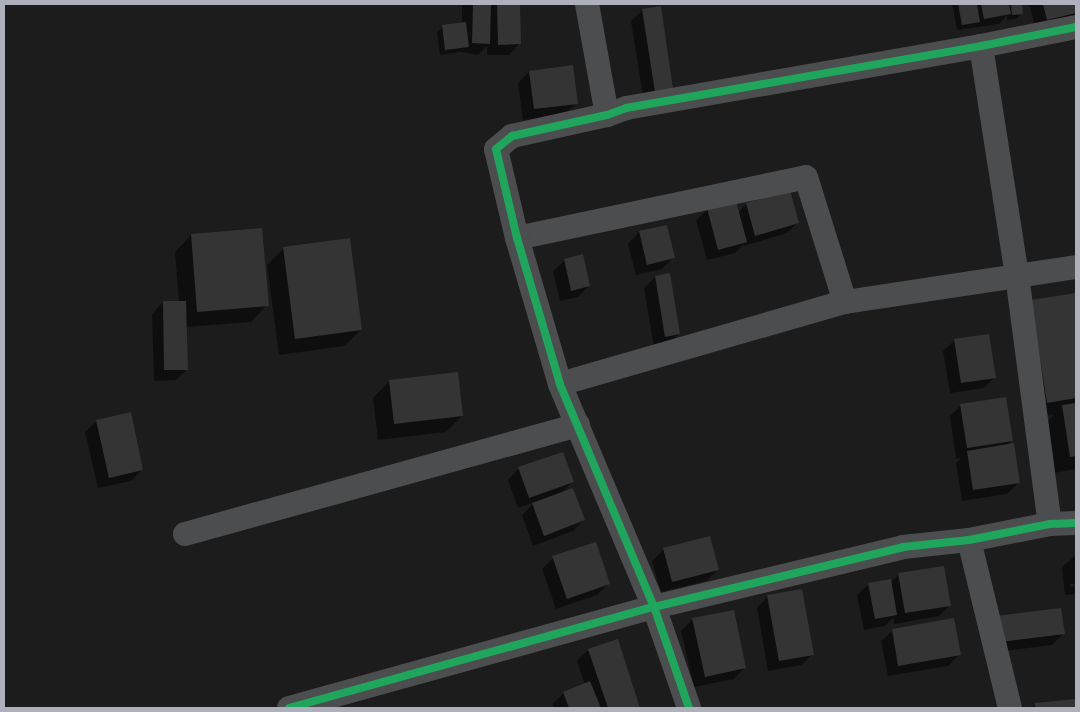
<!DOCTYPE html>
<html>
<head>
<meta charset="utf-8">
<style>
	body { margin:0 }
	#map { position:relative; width:1080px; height:712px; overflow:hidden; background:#1c1c1c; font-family:"Roboto Condensed",sans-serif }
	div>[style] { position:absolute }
	.shadow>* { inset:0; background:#0007 }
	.building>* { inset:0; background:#343434 }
	.street>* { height:24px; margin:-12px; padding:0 12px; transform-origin:12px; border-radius:12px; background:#4c4d4f }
	.cycleway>* { height:8px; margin:-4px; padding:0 4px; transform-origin:4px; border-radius:4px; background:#20a55d }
	span { translate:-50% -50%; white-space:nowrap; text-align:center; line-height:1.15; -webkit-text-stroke:4px #161618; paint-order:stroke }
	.frame { position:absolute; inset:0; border:5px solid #aeb1bc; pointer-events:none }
</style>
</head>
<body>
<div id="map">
	<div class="shadow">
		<i style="clip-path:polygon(462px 4px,519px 4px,520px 43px,509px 55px,487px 55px,487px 46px,478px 55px,461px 52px,440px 55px,437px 32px,443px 26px,462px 24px)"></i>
		<i style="clip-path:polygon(952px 4px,1021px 4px,1022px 13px,1016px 19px,1007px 20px,1007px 16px,999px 24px,957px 30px)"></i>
		<i style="clip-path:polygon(1029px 4px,1076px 4px,1076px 20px,1036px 30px)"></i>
		<i style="clip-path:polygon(643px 10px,661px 100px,644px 102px,631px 21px)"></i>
		<i style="clip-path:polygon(529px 72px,577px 103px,565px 114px,523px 120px,518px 83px)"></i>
		<i style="clip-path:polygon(746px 204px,798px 222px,787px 233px,744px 246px,744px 244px,735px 253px,707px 260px,696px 220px,708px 209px,738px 213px)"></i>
		<i style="clip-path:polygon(666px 226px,673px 258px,662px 269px,636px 275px,628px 244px,639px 232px)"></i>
		<i style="clip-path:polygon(191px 235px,267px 305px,251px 322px,186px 327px,187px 369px,176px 380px,154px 381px,152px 314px,163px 302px,179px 302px,175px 252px)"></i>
		<i style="clip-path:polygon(284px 248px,361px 330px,344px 346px,279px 355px,267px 265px)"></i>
		<i style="clip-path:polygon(565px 260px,589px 286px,578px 297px,560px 301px,553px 271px)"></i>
		<i style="clip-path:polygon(669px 275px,679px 334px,668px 345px,654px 347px,644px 288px,655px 277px)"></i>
		<i style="clip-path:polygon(1076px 294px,1076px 469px,1054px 473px,1046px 422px,1054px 415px,1030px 418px,1032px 301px)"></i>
		<i style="clip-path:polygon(955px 340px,995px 377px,984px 388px,950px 393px,943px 351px)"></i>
		<i style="clip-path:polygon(457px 373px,462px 416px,446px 432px,378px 440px,373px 398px,389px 381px)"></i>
		<i style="clip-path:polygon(961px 405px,1011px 441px,1006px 446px,1018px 483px,1007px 494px,962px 501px,956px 463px,961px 458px,956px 459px,950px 416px)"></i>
		<i style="clip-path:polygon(97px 421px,142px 470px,131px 481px,98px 488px,85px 432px)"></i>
		<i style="clip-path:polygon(519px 468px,572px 482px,561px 493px,584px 520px,573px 531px,533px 546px,522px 515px,535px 502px,518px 508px,508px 480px)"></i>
		<i style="clip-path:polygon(664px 549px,718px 570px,706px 581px,661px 592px,652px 561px)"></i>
		<i style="clip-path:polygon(1076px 555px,1076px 584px,1070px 584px,1070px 587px,1076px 586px,1076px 594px,1065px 595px,1062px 567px)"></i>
		<i style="clip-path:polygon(553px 558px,608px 584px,597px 595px,556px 609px,542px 569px)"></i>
		<i style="clip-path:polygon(899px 574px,950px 605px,939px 616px,894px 624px,893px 618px,885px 626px,864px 630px,857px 595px,869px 584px,890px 583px)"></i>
		<i style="clip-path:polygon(768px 596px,813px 654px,801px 665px,768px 671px,757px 608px)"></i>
		<i style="clip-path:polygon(692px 620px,745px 667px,734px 679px,694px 687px,681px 631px)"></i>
		<i style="clip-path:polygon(986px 628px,1063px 634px,1052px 645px,989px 653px)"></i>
		<i style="clip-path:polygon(893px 630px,959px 655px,948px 666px,888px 676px,881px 641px)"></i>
		<i style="clip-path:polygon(617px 641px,639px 708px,554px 708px,552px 704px,564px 693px,585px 685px,577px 661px,588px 650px)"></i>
		<i style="clip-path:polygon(1076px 700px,1076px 708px,1031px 708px,1035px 705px)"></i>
	</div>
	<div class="building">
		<i style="clip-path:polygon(473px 4px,491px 4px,490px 44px,472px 43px)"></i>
		<i style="clip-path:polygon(497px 4px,520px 4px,521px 44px,498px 45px)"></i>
		<i style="clip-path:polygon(958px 4px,977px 4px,980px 22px,962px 25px)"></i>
		<i style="clip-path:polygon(981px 4px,1009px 4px,1011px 14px,984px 19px)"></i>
		<i style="clip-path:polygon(1011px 4px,1022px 4px,1023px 14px,1012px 15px)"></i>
		<i style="clip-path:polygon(1043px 4px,1076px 4px,1076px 13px,1047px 20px)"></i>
		<i style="clip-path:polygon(661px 6px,673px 89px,655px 92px,642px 9px)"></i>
		<i style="clip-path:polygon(466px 22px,469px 47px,445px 50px,442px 25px)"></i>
		<i style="clip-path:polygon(573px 65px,578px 104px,534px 109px,529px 71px)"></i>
		<i style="clip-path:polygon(790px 190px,799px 223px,755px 236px,746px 203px)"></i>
		<i style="clip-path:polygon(736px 201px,747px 242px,718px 250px,707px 208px)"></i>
		<i style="clip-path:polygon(667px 225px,675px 258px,647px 265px,639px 231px)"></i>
		<i style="clip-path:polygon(262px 228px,269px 306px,197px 312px,191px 234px)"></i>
		<i style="clip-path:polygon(350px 238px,362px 330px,295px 339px,283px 247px)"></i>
		<i style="clip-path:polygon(583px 254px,590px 286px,571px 291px,564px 259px)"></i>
		<i style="clip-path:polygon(670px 273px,680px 334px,665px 337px,655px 276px)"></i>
		<i style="clip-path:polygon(1076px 293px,1076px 398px,1047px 403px,1031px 300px)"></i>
		<i style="clip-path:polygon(163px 301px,186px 301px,188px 370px,164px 370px)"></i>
		<i style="clip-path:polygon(989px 334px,996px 378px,961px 383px,954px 339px)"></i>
		<i style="clip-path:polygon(458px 372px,463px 416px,394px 424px,389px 380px)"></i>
		<i style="clip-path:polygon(1006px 397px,1013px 441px,967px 448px,960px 404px)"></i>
		<i style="clip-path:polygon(1076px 403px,1076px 456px,1070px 457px,1062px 405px)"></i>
		<i style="clip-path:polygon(131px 412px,143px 470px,109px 478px,96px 420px)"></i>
		<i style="clip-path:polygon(1014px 443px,1020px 483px,973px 490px,967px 451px)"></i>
		<i style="clip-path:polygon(563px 452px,574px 482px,529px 498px,518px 467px)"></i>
		<i style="clip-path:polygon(573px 488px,585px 520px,544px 536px,532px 503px)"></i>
		<i style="clip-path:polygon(710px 536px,719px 570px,672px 582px,663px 548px)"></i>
		<i style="clip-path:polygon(596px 542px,610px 584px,567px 599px,552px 556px)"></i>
		<i style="clip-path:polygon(944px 566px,951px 606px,905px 613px,898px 573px)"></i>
		<i style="clip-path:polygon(891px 579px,897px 615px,875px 619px,868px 583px)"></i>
		<i style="clip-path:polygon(802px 589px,814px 655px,779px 661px,767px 595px)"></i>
		<i style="clip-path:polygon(1061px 608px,1065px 634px,1000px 642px,996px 616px)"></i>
		<i style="clip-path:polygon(734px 610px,746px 668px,705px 677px,692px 618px)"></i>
		<i style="clip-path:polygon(954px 618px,961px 655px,898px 666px,892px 629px)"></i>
		<i style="clip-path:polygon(618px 639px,640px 708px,608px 708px,588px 649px)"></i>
		<i style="clip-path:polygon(590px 681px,601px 708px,569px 708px,563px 692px)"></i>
		<i style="clip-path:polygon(1076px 699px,1076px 708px,1035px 708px,1035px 703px)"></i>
	</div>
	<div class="street">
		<i style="left:587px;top:4px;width:113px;rotate:79.8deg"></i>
		<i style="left:981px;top:46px;width:232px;rotate:81.1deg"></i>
		<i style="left:1017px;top:275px;width:251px;rotate:82.5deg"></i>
		<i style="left:517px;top:238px;width:295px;rotate:-11.9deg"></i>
		<i style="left:806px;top:177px;width:131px;rotate:72.7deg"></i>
		<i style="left:560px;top:384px;width:297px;rotate:-16.1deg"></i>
		<i style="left:845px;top:302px;width:234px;rotate:-8.6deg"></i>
		<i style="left:185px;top:534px;width:408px;rotate:-15.5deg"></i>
		<i style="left:969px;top:540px;width:173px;rotate:76.3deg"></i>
		<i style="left:289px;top:708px;width:379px;rotate:-15.5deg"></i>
		<i style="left:654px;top:607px;width:256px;rotate:-13.5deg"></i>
		<i style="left:903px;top:547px;width:66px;rotate:-6.1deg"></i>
		<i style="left:969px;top:540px;width:83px;rotate:-11.2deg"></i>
		<i style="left:1050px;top:524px;width:26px;rotate:-2deg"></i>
		<i style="left:689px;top:708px;width:107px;rotate:-109.1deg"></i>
		<i style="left:654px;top:607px;width:242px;rotate:-112.9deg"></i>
		<i style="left:560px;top:384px;width:152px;rotate:-106.4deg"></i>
		<i style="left:517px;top:238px;width:91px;rotate:-103.3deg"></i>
		<i style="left:496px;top:149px;width:21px;rotate:-39deg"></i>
		<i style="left:512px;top:136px;width:97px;rotate:-12.5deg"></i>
		<i style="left:607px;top:115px;width:20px;rotate:-20deg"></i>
		<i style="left:626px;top:108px;width:360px;rotate:-9.9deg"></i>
		<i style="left:981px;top:46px;width:97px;rotate:-11.3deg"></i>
	</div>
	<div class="cycleway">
		<i style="left:289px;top:708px;width:379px;rotate:-15.5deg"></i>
		<i style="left:654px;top:607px;width:256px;rotate:-13.5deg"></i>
		<i style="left:903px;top:547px;width:66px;rotate:-6.1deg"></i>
		<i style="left:969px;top:540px;width:83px;rotate:-11.2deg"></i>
		<i style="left:1050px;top:524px;width:26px;rotate:-2deg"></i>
		<i style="left:689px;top:708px;width:107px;rotate:-109.1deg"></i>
		<i style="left:654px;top:607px;width:242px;rotate:-112.9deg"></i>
		<i style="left:560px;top:384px;width:152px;rotate:-106.4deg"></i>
		<i style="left:517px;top:238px;width:91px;rotate:-103.3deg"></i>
		<i style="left:496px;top:149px;width:21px;rotate:-39deg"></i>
		<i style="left:512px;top:136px;width:97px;rotate:-12.5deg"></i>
		<i style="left:607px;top:115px;width:20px;rotate:-20deg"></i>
		<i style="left:626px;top:108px;width:360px;rotate:-9.9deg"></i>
		<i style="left:981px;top:46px;width:97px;rotate:-11.3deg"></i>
	</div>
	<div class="frame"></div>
</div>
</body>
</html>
